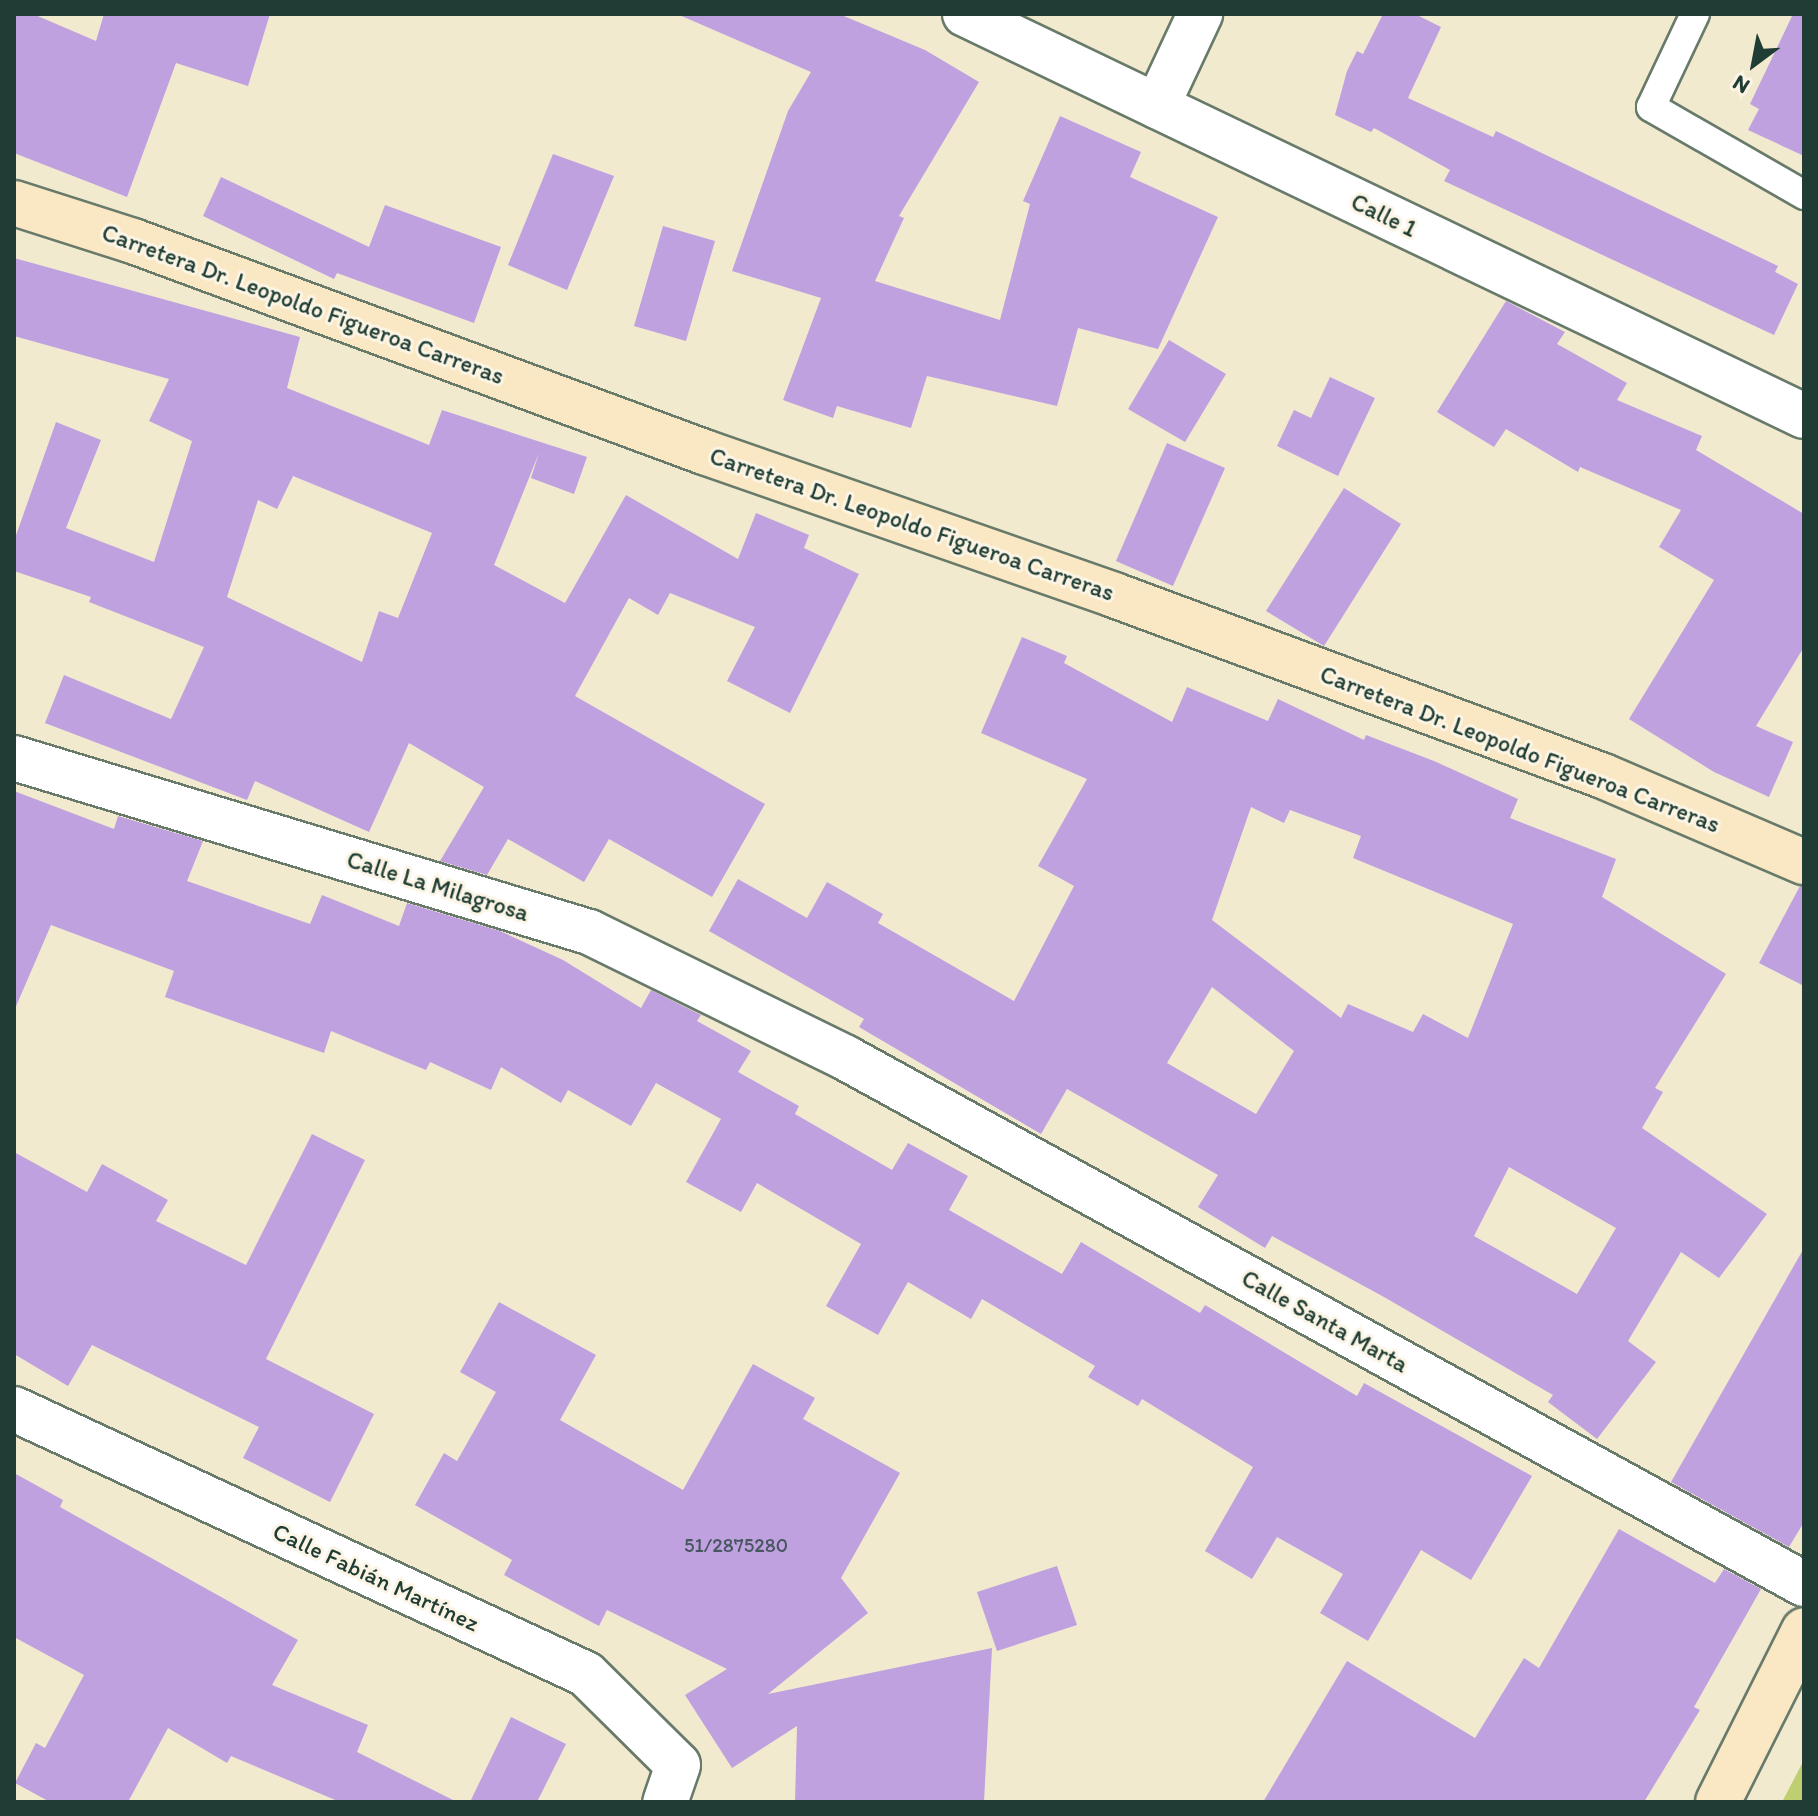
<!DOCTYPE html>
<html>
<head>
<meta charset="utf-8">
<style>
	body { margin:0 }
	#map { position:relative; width:1818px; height:1816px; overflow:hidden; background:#f1eacf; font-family:Itim,sans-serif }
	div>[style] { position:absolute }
	.green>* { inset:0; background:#bfce70 }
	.building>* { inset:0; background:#bfa1e0 }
	.roads { filter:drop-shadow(2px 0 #687a6a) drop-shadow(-2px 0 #687a6a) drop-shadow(0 2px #687a6a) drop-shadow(0 -2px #687a6a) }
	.lane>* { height:28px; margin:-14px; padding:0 14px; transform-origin:14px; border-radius:14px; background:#fff }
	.street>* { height:44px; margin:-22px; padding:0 22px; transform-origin:22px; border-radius:22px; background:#fff }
	.secondary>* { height:44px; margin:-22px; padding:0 22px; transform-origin:22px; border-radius:22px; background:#fae7c3 }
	span { translate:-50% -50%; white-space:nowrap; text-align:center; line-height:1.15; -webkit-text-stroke:6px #fcf5e5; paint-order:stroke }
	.number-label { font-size:20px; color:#47565f }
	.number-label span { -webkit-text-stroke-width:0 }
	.street-label { font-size:24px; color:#1f3d34 }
	.frame { position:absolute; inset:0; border:16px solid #1f3d34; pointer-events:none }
	.north { position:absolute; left:1714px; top:24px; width:80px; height:80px; -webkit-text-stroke:6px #fcf5e5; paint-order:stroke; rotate:212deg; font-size:22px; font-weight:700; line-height:32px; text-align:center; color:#1f3d34 }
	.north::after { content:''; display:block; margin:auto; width:28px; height:36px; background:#1f3d34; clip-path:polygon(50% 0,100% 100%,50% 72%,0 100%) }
</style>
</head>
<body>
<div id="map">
	<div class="green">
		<i style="clip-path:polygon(1804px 1760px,1804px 1802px,1782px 1802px)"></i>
	</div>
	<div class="building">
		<i style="clip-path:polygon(14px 14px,33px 14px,96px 41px,104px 14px,270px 14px,248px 86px,176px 63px,127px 197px,14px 153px)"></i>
		<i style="clip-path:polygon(677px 14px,839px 14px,925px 50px,979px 82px,899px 216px,904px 218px,875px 281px,1000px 320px,1030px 204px,1023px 201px,1060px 116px,1141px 152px,1130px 177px,1218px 217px,1158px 349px,1078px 328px,1057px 406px,927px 376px,911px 428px,837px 406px,833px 418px,783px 400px,821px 298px,732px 271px,788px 111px,811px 72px)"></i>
		<i style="clip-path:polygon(1383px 14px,1415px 14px,1441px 27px,1408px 98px,1493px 137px,1496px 131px,1778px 266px,1775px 272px,1798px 284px,1774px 335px,1444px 181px,1450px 170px,1374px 128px,1371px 132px,1335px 115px,1347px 71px,1357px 51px,1363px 54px)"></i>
		<i style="clip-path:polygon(1793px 14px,1804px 14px,1804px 156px,1748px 130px,1759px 109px,1750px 104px)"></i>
		<i style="clip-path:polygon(553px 154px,614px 176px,567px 290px,508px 265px)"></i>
		<i style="clip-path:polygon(221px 177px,369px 247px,385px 205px,501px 247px,474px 323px,337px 273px,334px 279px,203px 216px)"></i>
		<i style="clip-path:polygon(663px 226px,715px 241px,686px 341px,634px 326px)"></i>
		<i style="clip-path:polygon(evenodd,14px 258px,300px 337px,287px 388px,429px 445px,442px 410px,587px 457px,574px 494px,531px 478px,539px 453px,494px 565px,565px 603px,626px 495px,738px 559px,756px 513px,809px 535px,804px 548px,859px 574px,790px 713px,727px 681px,755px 627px,670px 593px,658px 615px,629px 598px,575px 696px,765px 804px,712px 897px,609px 839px,584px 882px,508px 839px,487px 875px,440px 861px,484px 787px,409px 743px,369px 832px,255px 781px,247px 800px,45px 723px,64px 675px,171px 719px,204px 647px,89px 602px,91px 597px,14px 571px,14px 541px,56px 422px,101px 440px,66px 528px,154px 562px,192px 441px,149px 421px,169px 379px,14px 336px,14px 258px,293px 476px,432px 533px,398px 618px,379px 611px,362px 662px,227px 597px,258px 500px,277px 509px,293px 476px)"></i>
		<i style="clip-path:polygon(1506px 301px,1565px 332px,1557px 344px,1627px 383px,1617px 400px,1702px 436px,1696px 450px,1804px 514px,1804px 647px,1756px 726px,1793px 742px,1769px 797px,1714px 772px,1629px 719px,1714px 580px,1659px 547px,1681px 510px,1580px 467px,1578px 472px,1506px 429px,1494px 447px,1437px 412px)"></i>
		<i style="clip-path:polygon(1169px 340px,1226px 374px,1185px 442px,1128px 409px)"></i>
		<i style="clip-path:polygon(1330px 377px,1375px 398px,1338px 476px,1277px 446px,1294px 410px,1311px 418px)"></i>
		<i style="clip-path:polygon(1167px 443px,1225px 468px,1173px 586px,1116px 561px)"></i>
		<i style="clip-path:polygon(1344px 488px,1401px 524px,1324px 646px,1266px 611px)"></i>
		<i style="clip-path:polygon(evenodd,1022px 637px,1067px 656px,1064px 663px,1172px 722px,1187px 687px,1268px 721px,1278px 699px,1364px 740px,1366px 735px,1434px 761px,1518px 799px,1510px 818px,1616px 859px,1602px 897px,1726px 974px,1655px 1088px,1663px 1092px,1642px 1128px,1767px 1214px,1719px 1278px,1681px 1252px,1628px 1341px,1656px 1362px,1597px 1439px,1548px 1402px,1553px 1395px,1384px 1297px,1272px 1236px,1265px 1248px,1198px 1207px,1218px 1175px,1067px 1089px,1041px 1134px,859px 1027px,864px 1019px,709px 931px,738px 879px,807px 918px,827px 882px,883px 914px,878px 923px,1014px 1001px,1074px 886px,1038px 866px,1087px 779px,981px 733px,1022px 637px,1251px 807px,1284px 823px,1290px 810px,1361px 836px,1353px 858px,1513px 924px,1468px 1038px,1423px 1014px,1413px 1032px,1348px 1004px,1341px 1018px,1212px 920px,1251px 807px,1022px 637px,1212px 987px,1294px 1051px,1256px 1114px,1167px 1063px,1212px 987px,1022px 637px,1509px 1167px,1616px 1228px,1577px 1294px,1474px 1236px,1509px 1167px)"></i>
		<i style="clip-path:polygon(14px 791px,114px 829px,118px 816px,203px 841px,187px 881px,310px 924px,322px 895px,399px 926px,407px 903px,500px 931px,563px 960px,641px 1008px,651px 990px,701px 1015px,697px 1021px,751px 1051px,738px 1072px,799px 1106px,795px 1114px,892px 1170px,908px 1143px,968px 1176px,949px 1210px,1062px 1274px,1081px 1242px,1200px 1313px,1205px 1305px,1357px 1396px,1364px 1383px,1532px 1476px,1471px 1580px,1421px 1550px,1368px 1641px,1320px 1613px,1343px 1574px,1277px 1537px,1252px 1579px,1205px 1551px,1253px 1467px,1142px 1399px,1138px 1406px,1088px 1377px,1095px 1366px,982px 1299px,971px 1319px,908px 1282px,878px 1335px,826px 1306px,861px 1244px,757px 1183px,741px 1212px,686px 1182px,721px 1119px,656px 1083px,631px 1126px,568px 1090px,561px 1103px,501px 1067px,491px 1090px,430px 1062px,426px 1070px,331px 1031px,324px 1053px,165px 997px,174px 971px,51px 925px,14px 1011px)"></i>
		<i style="clip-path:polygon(1800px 886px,1804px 886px,1804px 986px,1759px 963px)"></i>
		<i style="clip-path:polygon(312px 1134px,365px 1160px,266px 1359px,374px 1414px,330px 1502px,243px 1458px,259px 1427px,92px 1345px,68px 1386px,14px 1354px,14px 1152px,87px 1192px,102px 1164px,168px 1200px,156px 1221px,246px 1265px)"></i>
		<i style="clip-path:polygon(1804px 1248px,1804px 1522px,1789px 1547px,1671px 1482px)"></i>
		<i style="clip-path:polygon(499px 1302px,596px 1355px,560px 1420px,683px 1490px,753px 1364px,815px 1398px,803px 1419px,900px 1473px,841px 1578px,868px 1613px,768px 1694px,992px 1648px,984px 1802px,795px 1802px,797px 1726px,732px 1768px,685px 1695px,727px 1669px,607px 1610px,599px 1626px,504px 1575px,512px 1560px,415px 1505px,444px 1453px,457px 1461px,496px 1392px,460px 1372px)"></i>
		<i style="clip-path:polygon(14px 1473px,63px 1500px,60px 1507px,298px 1640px,272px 1685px,368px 1725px,357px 1752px,457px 1802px,340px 1802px,231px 1756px,227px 1763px,168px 1728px,128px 1802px,50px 1802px,15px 1783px,36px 1743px,45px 1748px,84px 1675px,14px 1637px)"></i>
		<i style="clip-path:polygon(1619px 1529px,1715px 1583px,1724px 1569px,1761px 1589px,1694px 1707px,1700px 1710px,1644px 1802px,1263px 1802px,1347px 1661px,1475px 1738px,1524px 1658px,1539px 1668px)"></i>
		<i style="clip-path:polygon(1057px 1566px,1077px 1625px,997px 1651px,977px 1592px)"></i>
		<i style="clip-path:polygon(511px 1717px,566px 1744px,537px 1802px,470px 1802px)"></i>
	</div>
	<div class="roads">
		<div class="lane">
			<i style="left:1695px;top:14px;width:103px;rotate:115.3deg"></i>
			<i style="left:1651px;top:107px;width:177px;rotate:29.9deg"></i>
		</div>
		<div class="street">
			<i style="left:965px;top:14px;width:930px;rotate:25.6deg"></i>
			<i style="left:1157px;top:106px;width:102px;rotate:-64.9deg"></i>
			<i style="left:14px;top:758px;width:601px;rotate:16.84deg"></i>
			<i style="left:589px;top:932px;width:286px;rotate:26.1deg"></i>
			<i style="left:846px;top:1058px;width:1093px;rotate:28.77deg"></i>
			<i style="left:14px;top:1409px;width:630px;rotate:24.86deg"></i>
			<i style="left:586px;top:1674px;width:129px;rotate:44.7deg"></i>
			<i style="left:678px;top:1765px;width:39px;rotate:109deg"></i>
		</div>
		<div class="secondary">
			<i style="left:14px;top:203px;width:125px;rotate:17.7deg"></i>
			<i style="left:133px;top:241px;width:609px;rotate:20.28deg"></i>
			<i style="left:704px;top:452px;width:434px;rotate:19.2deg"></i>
			<i style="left:1114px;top:595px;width:521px;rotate:20.31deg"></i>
			<i style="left:1603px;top:776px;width:219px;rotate:23.2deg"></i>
			<i style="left:1718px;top:1802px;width:192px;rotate:-63.4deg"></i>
		</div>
	</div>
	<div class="number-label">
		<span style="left:736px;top:1545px">51/2875280</span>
	</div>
	<div class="street-label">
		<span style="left:1384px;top:215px;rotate:26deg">Calle 1</span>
		<span style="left:303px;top:304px;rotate:20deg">Carretera Dr. Leopoldo Figueroa Carreras</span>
		<span style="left:912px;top:524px;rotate:19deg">Carretera Dr. Leopoldo Figueroa Carreras</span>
		<span style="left:1520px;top:749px;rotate:21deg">Carretera Dr. Leopoldo Figueroa Carreras</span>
		<span style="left:438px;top:886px;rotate:17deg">Calle La Milagrosa</span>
		<span style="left:1325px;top:1321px;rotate:29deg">Calle Santa Marta</span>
		<span style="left:376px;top:1577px;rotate:25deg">Calle Fabián Martínez</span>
	</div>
	<div class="frame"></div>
	<div class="north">N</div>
</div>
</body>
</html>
